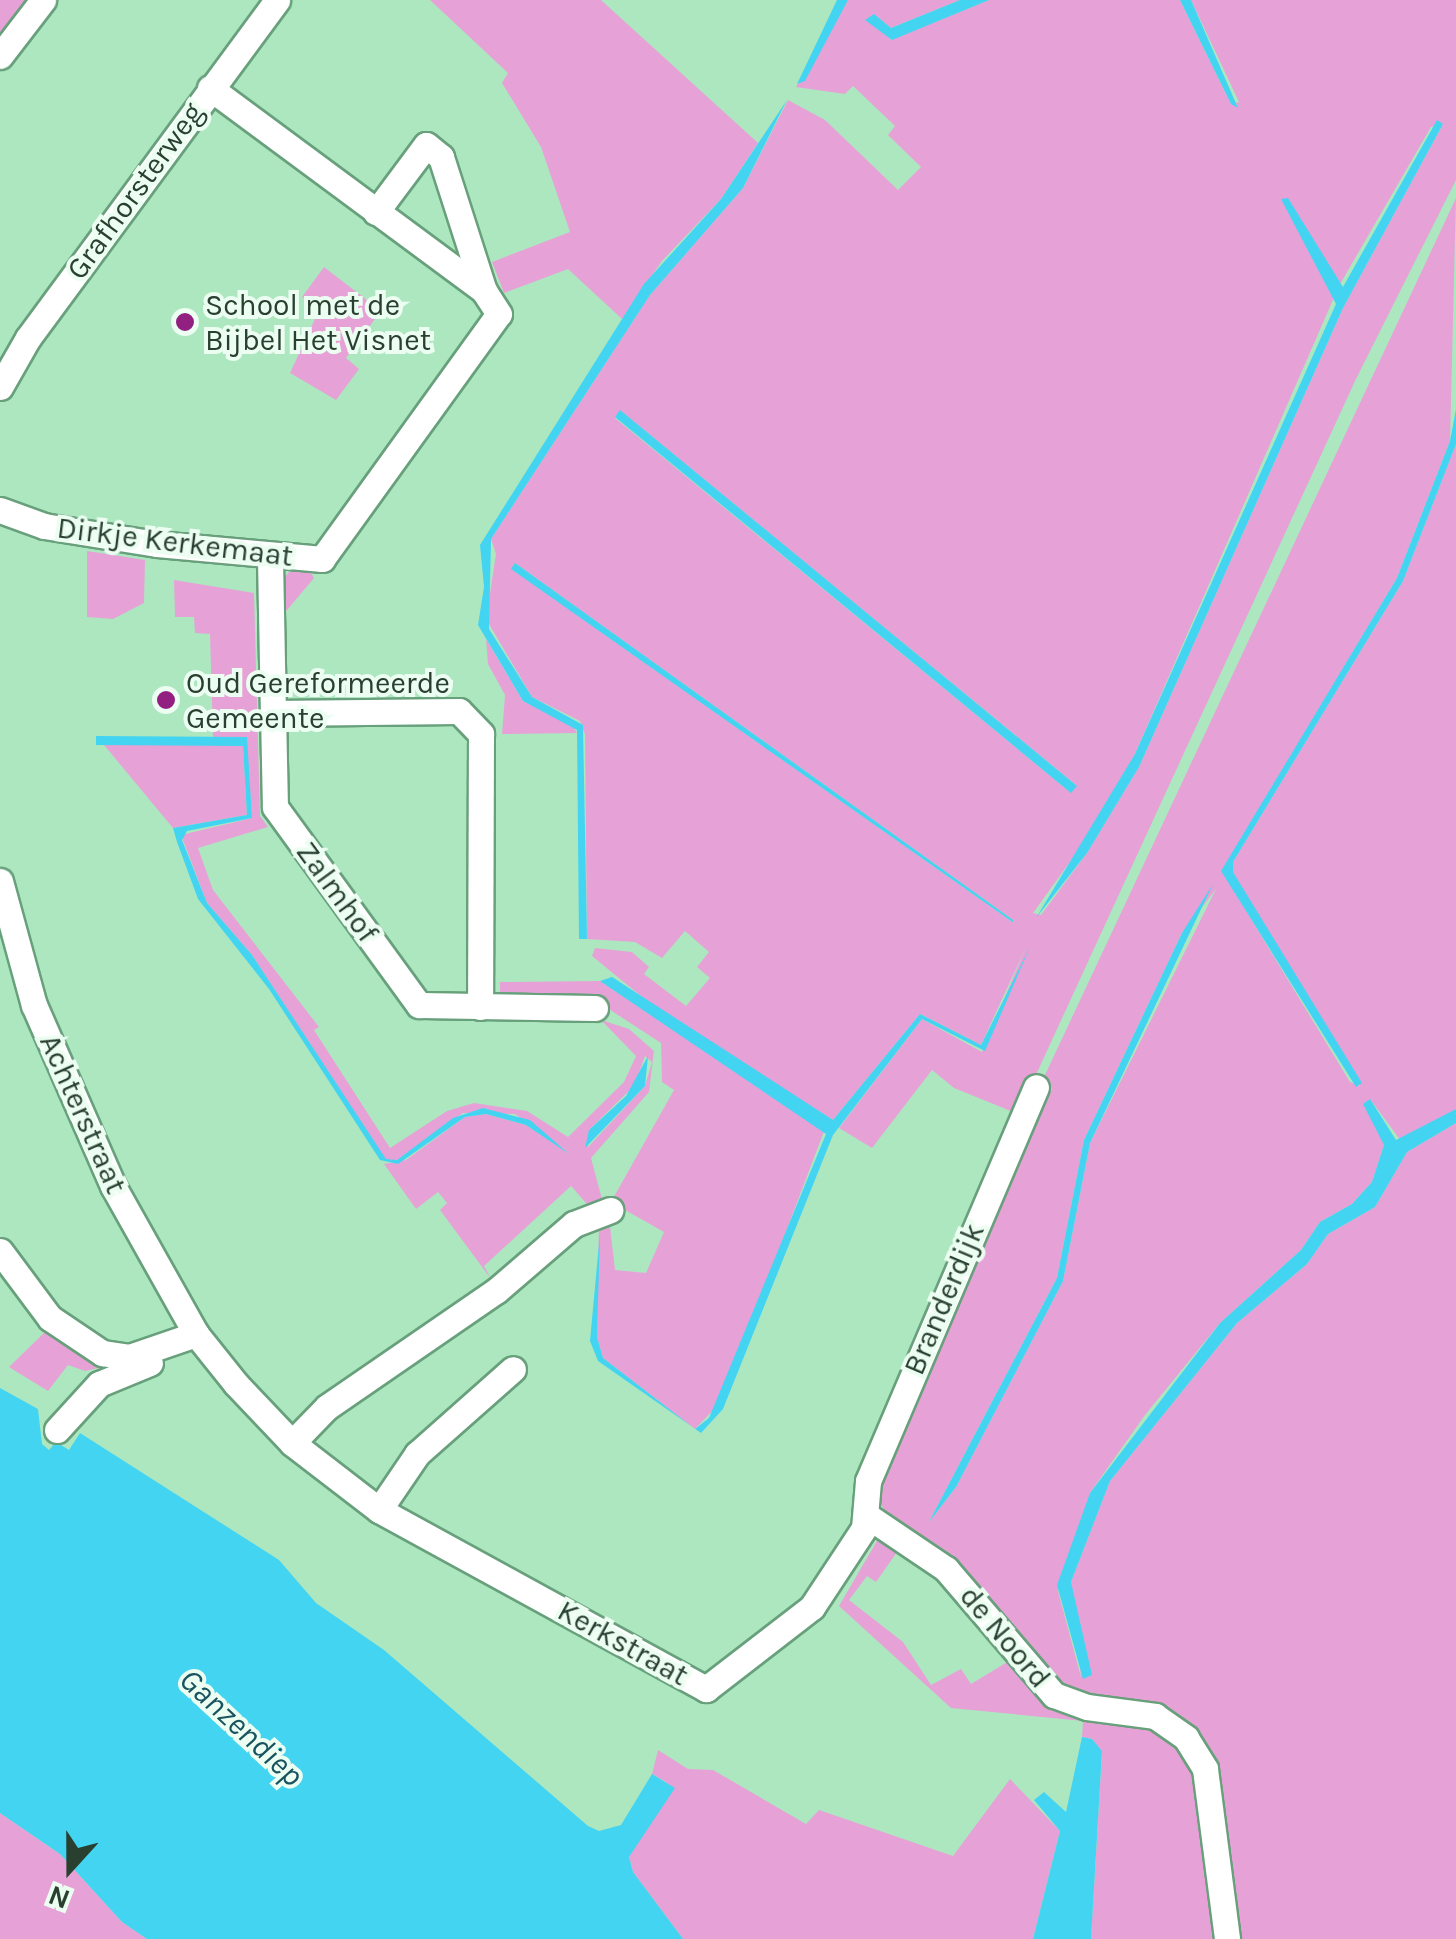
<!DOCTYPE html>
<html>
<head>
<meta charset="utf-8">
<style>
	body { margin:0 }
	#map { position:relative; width:1456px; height:1939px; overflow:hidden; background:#ade7c0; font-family:Karla,sans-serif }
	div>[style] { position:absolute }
	.green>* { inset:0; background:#e6a2d6 }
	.water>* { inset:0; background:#43d4f2 }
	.roads { filter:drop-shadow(2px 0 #68a07c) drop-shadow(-2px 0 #68a07c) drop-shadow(0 2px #68a07c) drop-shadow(0 -2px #68a07c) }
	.minor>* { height:25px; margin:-12.5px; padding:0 12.5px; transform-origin:12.5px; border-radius:12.5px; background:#fff }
	.dots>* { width:28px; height:28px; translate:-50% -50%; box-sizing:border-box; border:5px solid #ecfdf1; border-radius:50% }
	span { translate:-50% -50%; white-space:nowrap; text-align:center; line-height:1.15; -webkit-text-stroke:8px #ecfdf1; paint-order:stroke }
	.street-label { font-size:30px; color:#294031 }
	.poi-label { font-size:30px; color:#294031 }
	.left { translate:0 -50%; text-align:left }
	.water-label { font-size:32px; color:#185360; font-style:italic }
	.north { position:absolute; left:20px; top:1819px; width:100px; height:100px; -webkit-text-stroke:8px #ecfdf1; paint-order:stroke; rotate:201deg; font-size:28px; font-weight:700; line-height:40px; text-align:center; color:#294031 }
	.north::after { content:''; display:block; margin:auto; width:35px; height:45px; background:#294031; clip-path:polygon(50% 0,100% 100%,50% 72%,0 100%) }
</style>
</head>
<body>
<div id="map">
	<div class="green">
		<i style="clip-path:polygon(0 0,26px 0,20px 8px,25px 12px,0 35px)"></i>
		<i style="clip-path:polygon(430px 0,601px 0,758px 143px,721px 199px,662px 261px,622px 319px,568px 269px,504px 293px,492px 262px,570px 232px,541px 147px,502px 83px,508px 73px)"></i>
		<i style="clip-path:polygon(evenodd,848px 0,960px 0,891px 28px,874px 14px,891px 40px,989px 0,1180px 0,1231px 104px,1239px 102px,1191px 0,1456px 0,1456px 180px,1356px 379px,1018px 1114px,954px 1088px,932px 1070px,872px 1148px,839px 1128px,922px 1019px,982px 1052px,1026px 947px,981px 1045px,920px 1014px,833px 1120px,658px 1010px,592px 956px,595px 948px,632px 952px,649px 967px,644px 974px,686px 1006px,710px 978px,697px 967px,709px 952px,685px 931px,662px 958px,635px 942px,587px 939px,585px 734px,580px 721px,532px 697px,486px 619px,496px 554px,491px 539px,650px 295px,743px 188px,788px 100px,825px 120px,898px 190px,921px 167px,888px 135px,895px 126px,853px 86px,845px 94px,796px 87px,848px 0,1443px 124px,1343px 308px,1139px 767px,1087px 853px,1041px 915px,1033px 913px,1098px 823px,1135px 754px,1339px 286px,1431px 127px,1443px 124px,848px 0,621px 411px,1076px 785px,1076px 786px,1070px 792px,615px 418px,621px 411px,848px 0,515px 563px,1013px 920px,1014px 923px,512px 569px,515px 563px)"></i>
		<i style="clip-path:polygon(evenodd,1456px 198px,1450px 441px,1397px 578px,1222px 871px,1350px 1082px,1360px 1086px,1232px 871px,1233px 862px,1403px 581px,1456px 444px,1456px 1109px,1401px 1141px,1370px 1099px,1384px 1145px,1372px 1182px,1352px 1204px,1320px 1222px,1301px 1250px,1220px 1323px,1145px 1415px,1090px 1493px,1058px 1591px,1081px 1677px,1071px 1582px,1110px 1481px,1237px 1323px,1307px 1264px,1328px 1234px,1375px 1207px,1407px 1152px,1456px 1123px,1456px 1939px,1234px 1939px,1203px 1748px,1066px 1695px,888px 1517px,874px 1491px,940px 1342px,950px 1298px,966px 1283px,1028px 1117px,1052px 1090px,1045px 1075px,1456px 198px,1216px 889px,1090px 1143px,1063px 1281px,956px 1487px,929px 1522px,1057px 1278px,1084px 1140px,1182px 933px,1216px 889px)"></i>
		<i style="clip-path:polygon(324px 267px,381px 311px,346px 358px,359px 369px,336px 400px,290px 373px,320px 308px,302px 297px)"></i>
		<i style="clip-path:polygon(87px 551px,145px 560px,144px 603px,113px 619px,87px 617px)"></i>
		<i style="clip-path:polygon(308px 568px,314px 578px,282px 616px,279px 583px,292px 569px)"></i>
		<i style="clip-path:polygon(evenodd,174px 580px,254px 593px,260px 816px,268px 827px,198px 848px,213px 890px,319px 1027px,314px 1030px,390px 1148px,447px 1111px,474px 1103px,527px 1111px,568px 1137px,624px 1082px,636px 1056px,601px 1020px,629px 1029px,654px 1051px,649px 1092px,591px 1158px,603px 1203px,594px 1212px,571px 1186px,484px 1266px,491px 1279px,440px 1210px,447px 1203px,438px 1192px,416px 1209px,384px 1164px,406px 1160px,465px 1117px,486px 1114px,526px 1125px,569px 1153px,515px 1114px,463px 1113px,397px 1160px,386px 1160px,252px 955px,207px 903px,181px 835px,252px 818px,246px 737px,213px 737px,210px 634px,195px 633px,194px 617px,175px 617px,174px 580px,645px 1056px,652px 1062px,645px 1086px,588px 1147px,589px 1130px,635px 1085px,645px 1056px)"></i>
		<i style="clip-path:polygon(486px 639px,523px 701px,571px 723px,577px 733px,502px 734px,505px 695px,488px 664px)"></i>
		<i style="clip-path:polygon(104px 745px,243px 745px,247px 815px,173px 828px)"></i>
		<i style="clip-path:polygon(600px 981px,825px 1129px,721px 1402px,695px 1429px,603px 1358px,597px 1337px,599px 1222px,609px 1218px,615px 1270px,646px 1273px,664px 1232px,611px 1202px,674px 1090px,662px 1082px,661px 1043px,598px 1002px,573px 1001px,569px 994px,500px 994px,500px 982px)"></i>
		<i style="clip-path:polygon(47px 1330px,116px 1364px,85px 1371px,68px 1365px,48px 1391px,9px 1367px)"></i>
		<i style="clip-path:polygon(881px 1534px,902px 1545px,876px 1582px,867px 1576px,849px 1600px,903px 1642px,931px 1685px,961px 1669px,971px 1684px,1009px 1661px,1039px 1693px,1140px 1718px,1190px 1752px,1219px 1939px,1091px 1939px,1102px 1752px,1092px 1739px,1082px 1737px,1083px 1721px,951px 1708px,839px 1606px)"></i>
		<i style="clip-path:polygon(658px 1750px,688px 1769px,713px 1770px,806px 1824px,819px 1810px,953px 1856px,1010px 1779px,1060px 1831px,1033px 1939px,683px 1939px,633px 1872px,629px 1857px,666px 1782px,652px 1774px)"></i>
		<i style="clip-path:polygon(0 1813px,60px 1854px,122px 1922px,147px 1939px,0 1939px)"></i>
	</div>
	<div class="water">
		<i style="clip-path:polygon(837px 0,848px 0,805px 81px,797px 84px)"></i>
		<i style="clip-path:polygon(960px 0,989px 0,892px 40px,865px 20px,874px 14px,891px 28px)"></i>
		<i style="clip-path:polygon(1180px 0,1191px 0,1238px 108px,1231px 104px)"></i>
		<i style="clip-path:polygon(787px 100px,743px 188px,650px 295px,491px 539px,489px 629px,532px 697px,583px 725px,587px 939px,579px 939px,577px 730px,523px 701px,478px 625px,484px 587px,480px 545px,644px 284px,721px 199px)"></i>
		<i style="clip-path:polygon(1437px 120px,1443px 124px,1343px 308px,1139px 767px,1087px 853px,1036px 918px,1135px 754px,1336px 304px,1281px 199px,1288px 198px,1343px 287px)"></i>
		<i style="clip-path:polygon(1456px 409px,1456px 444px,1403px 581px,1233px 862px,1233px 872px,1362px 1083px,1356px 1087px,1221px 871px,1397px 578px,1450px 441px)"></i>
		<i style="clip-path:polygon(620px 410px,1077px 786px,1071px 793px,615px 417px)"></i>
		<i style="clip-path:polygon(515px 563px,1013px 920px,1014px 923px,511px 569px)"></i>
		<i style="clip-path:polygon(96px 736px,247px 737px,252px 818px,187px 831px,182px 840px,207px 903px,252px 955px,386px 1159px,397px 1160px,453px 1118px,483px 1108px,530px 1120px,569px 1154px,526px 1125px,486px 1114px,465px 1117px,398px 1164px,380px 1160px,269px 989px,198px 899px,177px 842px,173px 828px,247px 815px,243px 746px,96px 745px)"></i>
		<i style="clip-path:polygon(1213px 884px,1090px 1143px,1063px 1281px,956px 1487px,929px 1522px,1057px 1278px,1084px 1140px,1182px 933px)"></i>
		<i style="clip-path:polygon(1030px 947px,985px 1051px,922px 1019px,833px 1135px,723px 1409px,701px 1433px,598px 1361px,590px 1341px,600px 1233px,597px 1337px,603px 1358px,695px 1429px,709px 1418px,826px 1134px,600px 981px,612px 977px,833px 1120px,920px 1014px,981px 1045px)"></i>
		<i style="clip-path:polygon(648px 1056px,645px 1086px,585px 1148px,589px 1130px,626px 1096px)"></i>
		<i style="clip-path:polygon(1370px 1099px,1396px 1140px,1456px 1109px,1456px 1123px,1407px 1152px,1375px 1207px,1328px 1234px,1307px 1264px,1237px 1323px,1110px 1481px,1071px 1582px,1092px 1675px,1083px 1679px,1057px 1585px,1090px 1493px,1220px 1323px,1301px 1250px,1320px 1222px,1352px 1204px,1372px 1182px,1384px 1145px,1363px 1104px)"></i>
		<i style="clip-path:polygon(0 1388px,38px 1409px,42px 1444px,49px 1450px,56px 1442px,69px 1450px,80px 1433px,279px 1560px,316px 1603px,384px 1650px,588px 1826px,599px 1831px,621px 1825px,652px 1774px,675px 1788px,629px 1857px,633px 1872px,683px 1939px,147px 1939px,122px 1922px,60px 1854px,0 1813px)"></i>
		<i style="clip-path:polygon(1082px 1737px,1092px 1739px,1102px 1751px,1091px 1939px,1033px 1939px,1060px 1831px,1034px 1800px,1044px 1792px,1066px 1812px)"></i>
	</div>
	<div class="roads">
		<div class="minor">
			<i style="left:0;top:56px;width:71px;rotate:-52.5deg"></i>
			<i style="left:210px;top:88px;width:341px;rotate:36.5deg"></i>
			<i style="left:0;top:387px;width:56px;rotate:-60.3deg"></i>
			<i style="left:28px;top:338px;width:420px;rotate:-53.6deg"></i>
			<i style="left:0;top:510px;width:47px;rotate:20deg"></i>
			<i style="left:44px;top:526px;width:114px;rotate:9.1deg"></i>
			<i style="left:157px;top:544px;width:166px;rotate:5.2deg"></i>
			<i style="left:322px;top:559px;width:302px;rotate:-54.2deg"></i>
			<i style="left:499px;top:314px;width:27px;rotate:-123deg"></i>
			<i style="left:484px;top:291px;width:141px;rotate:-107.8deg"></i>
			<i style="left:441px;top:157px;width:19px;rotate:-141deg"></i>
			<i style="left:426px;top:145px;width:84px;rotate:126.7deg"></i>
			<i style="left:270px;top:559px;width:154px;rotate:88.9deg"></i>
			<i style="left:273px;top:713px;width:186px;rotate:-0.6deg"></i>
			<i style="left:459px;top:711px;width:32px;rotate:46deg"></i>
			<i style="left:481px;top:734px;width:273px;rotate:90.2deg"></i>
			<i style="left:273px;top:713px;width:94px;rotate:88.8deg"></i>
			<i style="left:275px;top:807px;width:245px;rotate:54deg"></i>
			<i style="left:419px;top:1005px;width:176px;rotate:1deg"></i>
			<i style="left:0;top:881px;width:129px;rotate:74.7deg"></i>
			<i style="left:34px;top:1005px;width:197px;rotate:66.4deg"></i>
			<i style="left:113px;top:1186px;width:170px;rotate:60.7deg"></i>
			<i style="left:196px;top:1334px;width:64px;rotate:51.3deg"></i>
			<i style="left:236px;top:1384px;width:81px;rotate:46.5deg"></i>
			<i style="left:292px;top:1443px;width:110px;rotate:37.6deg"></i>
			<i style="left:379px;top:1510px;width:373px;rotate:28.7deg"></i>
			<i style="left:706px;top:1689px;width:134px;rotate:-37.7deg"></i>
			<i style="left:812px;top:1607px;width:95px;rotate:-56.6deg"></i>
			<i style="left:864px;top:1528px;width:47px;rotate:-85.1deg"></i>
			<i style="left:868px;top:1481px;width:428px;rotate:-66.9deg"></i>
			<i style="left:0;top:1251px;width:84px;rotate:53.3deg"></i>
			<i style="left:50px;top:1318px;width:63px;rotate:33.9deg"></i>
			<i style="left:102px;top:1353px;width:27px;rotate:8deg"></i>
			<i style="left:129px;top:1357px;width:71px;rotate:-18.9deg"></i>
			<i style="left:57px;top:1430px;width:62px;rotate:-47.6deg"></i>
			<i style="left:99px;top:1384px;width:55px;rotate:-22.4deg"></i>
			<i style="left:292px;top:1443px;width:50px;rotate:-45.8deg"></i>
			<i style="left:327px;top:1407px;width:205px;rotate:-34.5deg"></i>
			<i style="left:496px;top:1291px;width:103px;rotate:-40.7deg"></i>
			<i style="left:574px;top:1224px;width:39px;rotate:-21deg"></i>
			<i style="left:379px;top:1510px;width:68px;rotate:-55.8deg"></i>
			<i style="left:417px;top:1454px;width:128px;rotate:-41.5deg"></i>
			<i style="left:866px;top:1515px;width:97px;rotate:34deg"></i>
			<i style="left:946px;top:1569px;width:166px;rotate:49.4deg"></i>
			<i style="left:1054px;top:1695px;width:35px;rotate:20deg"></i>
			<i style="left:1087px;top:1707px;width:69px;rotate:7.5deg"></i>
			<i style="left:1155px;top:1716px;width:38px;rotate:35deg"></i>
			<i style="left:1186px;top:1738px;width:36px;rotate:58deg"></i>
			<i style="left:1205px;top:1769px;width:171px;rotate:82.6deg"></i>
		</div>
	</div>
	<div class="dots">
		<i style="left:185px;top:322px;background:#922081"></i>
		<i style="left:166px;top:700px;background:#922081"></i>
	</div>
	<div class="street-label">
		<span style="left:135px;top:191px;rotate:-54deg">Grafhorsterweg</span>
		<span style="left:175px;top:542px;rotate:7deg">Dirkje Kerkemaat</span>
		<span style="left:337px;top:892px;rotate:54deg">Zalmhof</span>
		<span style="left:83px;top:1114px;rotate:66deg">Achterstraat</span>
		<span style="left:944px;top:1299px;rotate:-67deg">Branderdijk</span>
		<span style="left:1005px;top:1637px;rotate:50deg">de Noord</span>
		<span style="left:623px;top:1643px;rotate:29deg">Kerkstraat</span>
	</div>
	<div class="poi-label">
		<span class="left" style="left:205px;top:322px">School met de<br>Bijbel Het Visnet</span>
		<span class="left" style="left:186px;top:700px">Oud Gereformeerde<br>Gemeente</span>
	</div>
	<div class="water-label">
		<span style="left:241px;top:1728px;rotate:43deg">Ganzendiep</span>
	</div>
	<div class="north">N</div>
</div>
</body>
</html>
